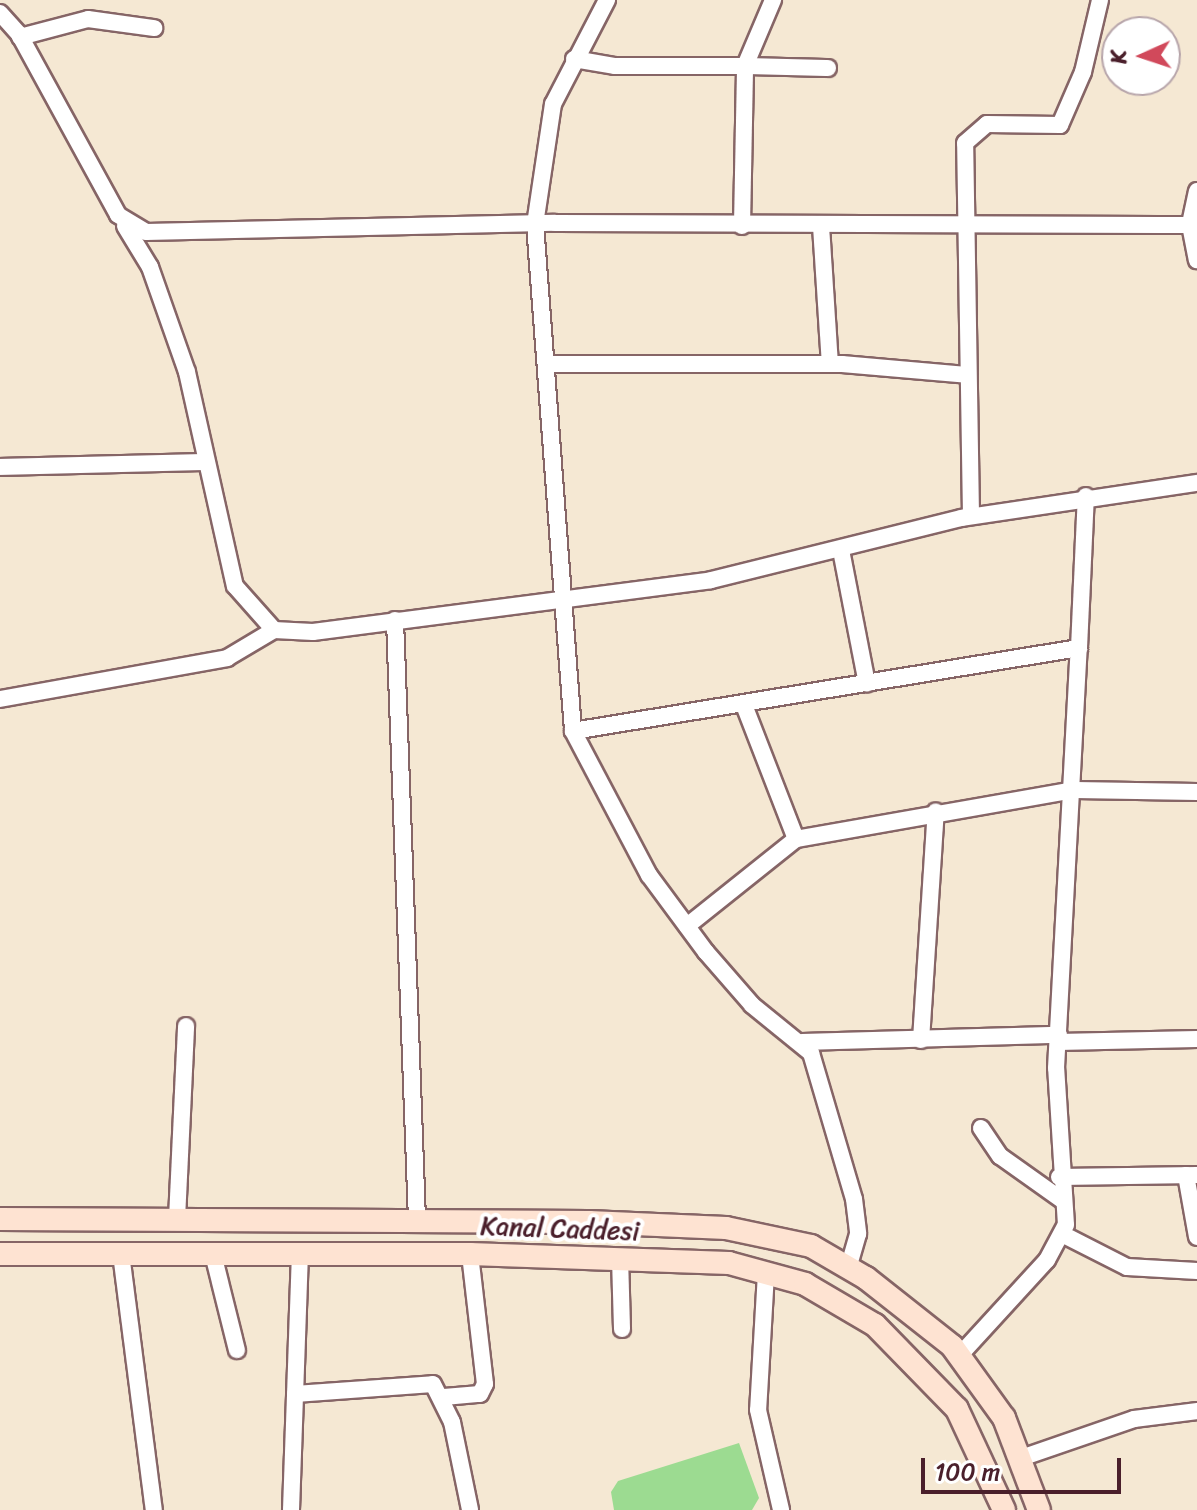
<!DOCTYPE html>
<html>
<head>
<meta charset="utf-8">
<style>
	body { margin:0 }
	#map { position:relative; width:1197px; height:1510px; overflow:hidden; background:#f5e8d3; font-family:Sriracha,sans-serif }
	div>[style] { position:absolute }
	.green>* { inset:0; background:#9cdb91 }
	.roads { filter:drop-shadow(2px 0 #866566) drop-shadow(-2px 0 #866566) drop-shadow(0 2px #866566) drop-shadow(0 -2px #866566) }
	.minor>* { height:16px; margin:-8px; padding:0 8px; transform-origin:8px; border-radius:8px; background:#fff }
	.secondary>* { height:22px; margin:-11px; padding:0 11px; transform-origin:11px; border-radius:11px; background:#fee3d2 }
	span { translate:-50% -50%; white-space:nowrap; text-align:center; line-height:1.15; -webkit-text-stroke:8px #fff; paint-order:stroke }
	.street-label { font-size:26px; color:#4a1f2b }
	.north { position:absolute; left:1101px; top:16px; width:80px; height:80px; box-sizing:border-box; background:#fff; border:2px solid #b7a5aa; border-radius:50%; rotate:267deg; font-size:22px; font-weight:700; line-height:32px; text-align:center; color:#4a1f2b }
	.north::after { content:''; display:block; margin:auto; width:28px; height:36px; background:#d1495b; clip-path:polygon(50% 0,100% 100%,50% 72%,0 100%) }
	.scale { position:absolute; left:921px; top:1458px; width:200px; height:36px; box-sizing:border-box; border:4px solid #4a1f2b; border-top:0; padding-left:10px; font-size:24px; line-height:28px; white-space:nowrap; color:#4a1f2b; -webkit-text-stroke:6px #fff; paint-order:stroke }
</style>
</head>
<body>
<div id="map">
	<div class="green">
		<i style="clip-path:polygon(739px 1443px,759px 1498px,752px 1510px,614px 1510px,611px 1492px,618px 1481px)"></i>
	</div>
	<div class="roads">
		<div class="minor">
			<i style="left:607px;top:0;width:117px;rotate:117.4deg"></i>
			<i style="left:553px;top:104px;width:121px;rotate:98.5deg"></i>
			<i style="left:535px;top:224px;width:508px;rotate:85.71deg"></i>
			<i style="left:573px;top:731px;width:163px;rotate:62.2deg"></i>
			<i style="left:649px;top:875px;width:96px;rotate:53.5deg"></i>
			<i style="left:706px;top:952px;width:70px;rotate:49deg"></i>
			<i style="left:752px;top:1005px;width:76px;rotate:39.1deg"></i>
			<i style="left:811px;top:1053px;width:152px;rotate:73.6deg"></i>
			<i style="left:854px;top:1199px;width:35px;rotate:83deg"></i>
			<i style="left:858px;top:1234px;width:35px;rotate:106deg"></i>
			<i style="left:0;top:13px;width:28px;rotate:48deg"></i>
			<i style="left:19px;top:34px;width:206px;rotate:61.3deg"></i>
			<i style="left:118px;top:215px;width:33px;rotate:31deg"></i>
			<i style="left:146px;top:232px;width:409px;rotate:-1.3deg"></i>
			<i style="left:555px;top:223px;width:642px;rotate:0.18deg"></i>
			<i style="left:20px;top:37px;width:70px;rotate:-14.8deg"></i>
			<i style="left:88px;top:19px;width:67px;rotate:7.8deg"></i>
			<i style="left:574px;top:59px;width:42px;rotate:9.7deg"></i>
			<i style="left:615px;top:66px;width:130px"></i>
			<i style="left:745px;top:66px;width:72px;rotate:-67deg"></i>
			<i style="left:1197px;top:191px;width:35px;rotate:102deg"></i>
			<i style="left:1190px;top:225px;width:36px;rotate:79deg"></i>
			<i style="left:125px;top:226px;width:48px;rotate:58.6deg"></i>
			<i style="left:150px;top:267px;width:111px;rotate:70.6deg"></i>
			<i style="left:187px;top:372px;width:219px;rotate:77.4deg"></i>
			<i style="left:235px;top:586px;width:59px;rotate:48.4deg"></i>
			<i style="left:274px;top:630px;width:39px;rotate:3deg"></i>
			<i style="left:313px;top:632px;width:401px;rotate:-7.4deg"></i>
			<i style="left:711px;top:580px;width:259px;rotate:-13.9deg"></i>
			<i style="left:962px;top:518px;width:238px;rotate:-8.5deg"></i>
			<i style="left:742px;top:226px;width:160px;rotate:-88.9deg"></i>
			<i style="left:745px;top:66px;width:83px;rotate:1.4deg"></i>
			<i style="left:821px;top:226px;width:138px;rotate:86.3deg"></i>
			<i style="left:548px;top:364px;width:294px"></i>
			<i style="left:842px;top:364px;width:125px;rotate:5deg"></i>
			<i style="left:0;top:467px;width:206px;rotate:-1.4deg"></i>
			<i style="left:971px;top:516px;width:373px;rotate:-90.9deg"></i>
			<i style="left:965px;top:143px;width:29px;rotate:-41deg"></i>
			<i style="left:987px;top:124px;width:73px;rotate:0.8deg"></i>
			<i style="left:1060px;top:125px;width:58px;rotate:-66.5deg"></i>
			<i style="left:1083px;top:72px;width:74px;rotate:-76.7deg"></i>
			<i style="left:841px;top:550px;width:136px;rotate:79deg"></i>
			<i style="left:395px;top:620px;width:600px;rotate:87.9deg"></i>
			<i style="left:0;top:699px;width:231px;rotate:-10.2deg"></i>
			<i style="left:227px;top:658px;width:55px;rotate:-30.8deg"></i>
			<i style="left:573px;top:731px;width:513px;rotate:-9.32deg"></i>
			<i style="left:1079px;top:648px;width:152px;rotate:-87.4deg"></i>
			<i style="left:796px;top:839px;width:283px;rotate:-10deg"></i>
			<i style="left:1075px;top:790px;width:122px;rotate:0.9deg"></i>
			<i style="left:687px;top:926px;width:139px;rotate:-38.6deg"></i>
			<i style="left:796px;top:839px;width:144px;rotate:-111.2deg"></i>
			<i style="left:921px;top:1040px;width:229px;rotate:-86.3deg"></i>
			<i style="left:802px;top:1042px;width:257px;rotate:-1.6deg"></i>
			<i style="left:1058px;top:1042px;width:139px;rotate:-1.2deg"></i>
			<i style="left:981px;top:1128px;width:34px;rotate:56deg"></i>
			<i style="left:1000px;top:1156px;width:76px;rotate:35.4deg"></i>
			<i style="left:1186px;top:1175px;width:63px;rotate:79.9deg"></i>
			<i style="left:1059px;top:1177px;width:138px;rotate:-0.8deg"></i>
			<i style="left:177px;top:1219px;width:193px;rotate:-87.3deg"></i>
			<i style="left:1062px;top:1234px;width:73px;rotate:26.9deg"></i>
			<i style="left:1127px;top:1267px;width:70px;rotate:3.3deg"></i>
			<i style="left:121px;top:1254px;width:258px;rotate:82.7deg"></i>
			<i style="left:213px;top:1254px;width:99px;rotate:76deg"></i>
			<i style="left:620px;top:1257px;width:72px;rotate:88.4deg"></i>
			<i style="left:766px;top:1273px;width:137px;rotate:93.3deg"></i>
			<i style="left:758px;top:1410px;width:103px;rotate:77deg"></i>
			<i style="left:959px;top:1356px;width:130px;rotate:-47.5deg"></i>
			<i style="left:1047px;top:1260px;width:40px;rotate:-62deg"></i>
			<i style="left:1066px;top:1225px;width:157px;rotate:-93.6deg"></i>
			<i style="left:1056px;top:1068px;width:421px;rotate:-86.9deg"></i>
			<i style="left:295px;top:1394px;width:138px;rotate:-4.1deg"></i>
			<i style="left:433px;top:1384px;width:42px;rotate:63.4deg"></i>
			<i style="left:452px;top:1422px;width:90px;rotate:78.4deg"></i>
			<i style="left:444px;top:1397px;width:36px;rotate:-5deg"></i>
			<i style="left:480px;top:1394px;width:11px;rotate:-63deg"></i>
			<i style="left:485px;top:1384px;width:131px;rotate:-96.6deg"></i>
			<i style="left:1021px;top:1458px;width:120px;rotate:-19deg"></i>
			<i style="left:1134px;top:1419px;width:64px;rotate:-7.2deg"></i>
			<i style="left:291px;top:1510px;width:256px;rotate:-88deg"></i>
		</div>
		<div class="secondary">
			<i style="left:0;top:1219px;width:589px;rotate:0.29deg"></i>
			<i style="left:589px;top:1222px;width:137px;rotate:2.5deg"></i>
			<i style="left:726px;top:1228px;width:87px;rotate:12deg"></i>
			<i style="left:811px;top:1246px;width:64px;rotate:30.2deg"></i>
			<i style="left:866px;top:1278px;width:110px;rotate:38.3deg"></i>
			<i style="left:952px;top:1346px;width:89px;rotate:54.2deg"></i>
			<i style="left:1004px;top:1418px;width:98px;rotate:69.2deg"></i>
			<i style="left:0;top:1254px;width:470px"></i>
			<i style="left:470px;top:1254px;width:259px;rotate:2deg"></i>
			<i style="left:729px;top:1263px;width:79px;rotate:15.4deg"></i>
			<i style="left:805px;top:1284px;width:81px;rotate:30.4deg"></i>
			<i style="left:875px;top:1325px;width:117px;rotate:45.7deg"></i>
			<i style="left:957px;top:1409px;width:111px;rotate:65deg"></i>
		</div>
	</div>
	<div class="street-label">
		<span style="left:560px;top:1229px;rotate:2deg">Kanal Caddesi</span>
	</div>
	<div class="north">K</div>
	<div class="scale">100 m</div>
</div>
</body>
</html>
